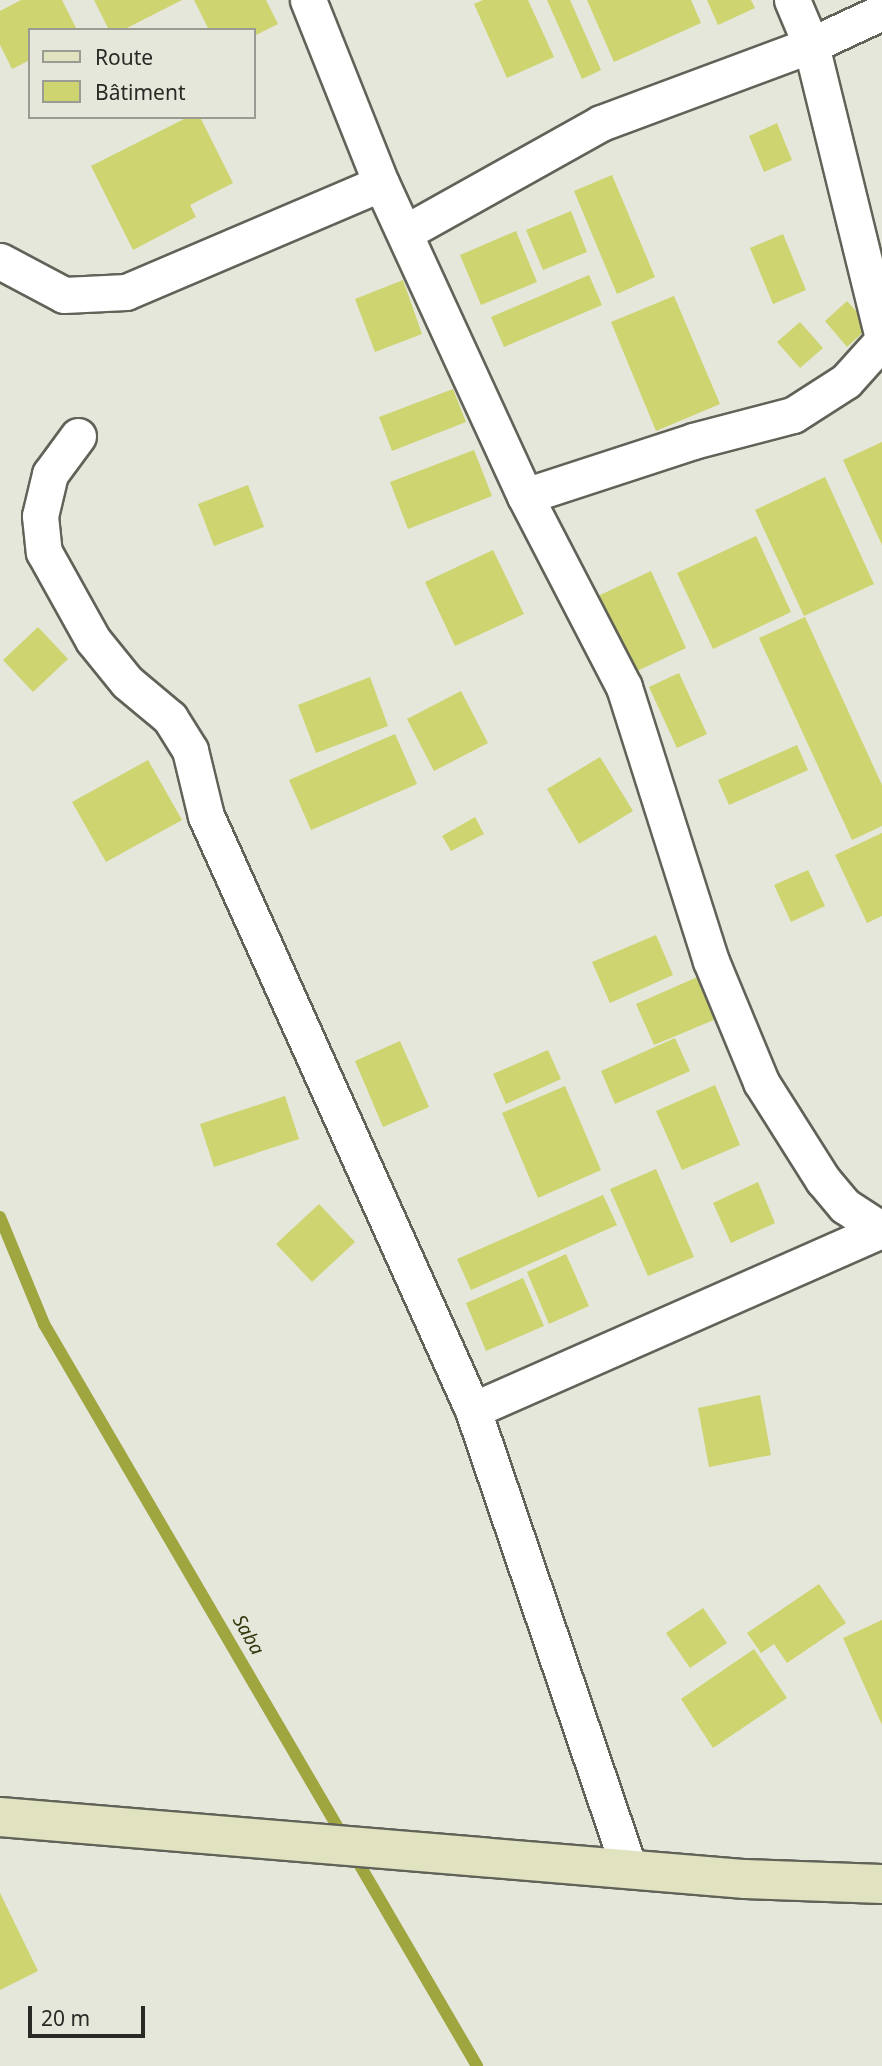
<!DOCTYPE html>
<html>
<head>
<meta charset="utf-8">
<style>
	body { margin:0 }
	#map { position:relative; width:882px; height:2066px; overflow:hidden; background:#e5e7db; font-family:"Noto Sans",sans-serif }
	div>[style] { position:absolute }
	.stream>* { height:12px; margin:-6px; padding:0 6px; transform-origin:6px; border-radius:6px; background:#9fa53f }
	.building>* { inset:0; background:#cdd470 }
	.roads { filter:drop-shadow(2px 0 #616258) drop-shadow(-2px 0 #616258) drop-shadow(0 2px #616258) drop-shadow(0 -2px #616258) }
	.street>* { height:35px; margin:-17.5px; padding:0 17.5px; transform-origin:17.5px; border-radius:17.5px; background:#fff }
	.secondary>* { height:38px; margin:-19px; padding:0 19px; transform-origin:19px; border-radius:19px; background:#e0e2c0 }
	span { translate:-50% -50%; white-space:nowrap; text-align:center; line-height:1.15; -webkit-text-stroke:5px #e5e7db; paint-order:stroke }
	.water-label { font-size:19px; color:#34360b; font-style:italic }
	.legend { position:absolute; left:28px; top:28px; width:228px; height:91px; box-sizing:border-box; background:#e5e7db; border:2px solid #9a9b92; margin:0; padding:9px 12px; list-style:none; font-size:21px; color:#292925 }
	.legend li { display:flex; align-items:center; gap:14px; height:35px }
	.legend b { width:35px; border:2px solid #9a9b92 }
	.scale { position:absolute; left:28px; top:2006px; width:117px; height:32px; box-sizing:border-box; border:4px solid #292925; border-top:0; padding-left:9px; font-size:21px; line-height:24px; white-space:nowrap; color:#292925; -webkit-text-stroke:5px #e5e7db; paint-order:stroke }
</style>
</head>
<body>
<div id="map">
	<div class="stream">
		<i style="left:0;top:1217px;width:116px;rotate:67.6deg"></i>
		<i style="left:44px;top:1324px;width:859px;rotate:59.73deg"></i>
	</div>
	<div class="building">
		<i style="clip-path:polygon(21px 0,62px 0,77px 30px,30px 30px,30px 60px,12px 69px,0 45px,0 11px)"></i>
		<i style="clip-path:polygon(94px 0,182px 0,123px 30px,109px 30px)"></i>
		<i style="clip-path:polygon(194px 0,266px 0,278px 24px,254px 36px,254px 30px,209px 30px)"></i>
		<i style="clip-path:polygon(483px 0,528px 0,554px 57px,507px 78px,474px 4px)"></i>
		<i style="clip-path:polygon(547px 0,570px 0,601px 70px,582px 79px)"></i>
		<i style="clip-path:polygon(587px 0,691px 0,701px 23px,614px 62px)"></i>
		<i style="clip-path:polygon(707px 0,751px 0,755px 8px,718px 25px)"></i>
		<i style="clip-path:polygon(188px 117px,200px 117px,233px 183px,190px 205px,196px 217px,133px 250px,91px 166px)"></i>
		<i style="clip-path:polygon(777px 123px,792px 160px,764px 172px,749px 136px)"></i>
		<i style="clip-path:polygon(612px 175px,655px 277px,617px 294px,574px 191px)"></i>
		<i style="clip-path:polygon(571px 211px,587px 252px,543px 270px,526px 230px)"></i>
		<i style="clip-path:polygon(516px 231px,537px 282px,481px 305px,460px 255px)"></i>
		<i style="clip-path:polygon(783px 234px,806px 290px,773px 304px,750px 248px)"></i>
		<i style="clip-path:polygon(589px 275px,602px 305px,504px 347px,491px 317px)"></i>
		<i style="clip-path:polygon(403px 280px,422px 334px,375px 352px,355px 299px)"></i>
		<i style="clip-path:polygon(674px 296px,720px 404px,656px 431px,611px 322px)"></i>
		<i style="clip-path:polygon(847px 301px,870px 326px,847px 347px,825px 321px)"></i>
		<i style="clip-path:polygon(800px 322px,823px 348px,800px 368px,777px 342px)"></i>
		<i style="clip-path:polygon(453px 389px,466px 422px,392px 451px,379px 417px)"></i>
		<i style="clip-path:polygon(882px 442px,882px 545px,843px 460px)"></i>
		<i style="clip-path:polygon(474px 450px,492px 496px,408px 529px,390px 482px)"></i>
		<i style="clip-path:polygon(825px 477px,874px 584px,804px 616px,755px 510px)"></i>
		<i style="clip-path:polygon(248px 485px,264px 527px,214px 546px,198px 504px)"></i>
		<i style="clip-path:polygon(756px 536px,791px 612px,713px 649px,677px 573px)"></i>
		<i style="clip-path:polygon(493px 550px,524px 614px,455px 646px,425px 582px)"></i>
		<i style="clip-path:polygon(651px 571px,686px 648px,633px 673px,598px 596px)"></i>
		<i style="clip-path:polygon(805px 617px,882px 785px,882px 826px,852px 840px,759px 638px)"></i>
		<i style="clip-path:polygon(38px 627px,68px 659px,33px 692px,3px 660px)"></i>
		<i style="clip-path:polygon(679px 673px,707px 734px,677px 748px,649px 687px)"></i>
		<i style="clip-path:polygon(370px 677px,388px 726px,316px 753px,298px 705px)"></i>
		<i style="clip-path:polygon(461px 691px,488px 743px,434px 771px,407px 719px)"></i>
		<i style="clip-path:polygon(395px 734px,417px 784px,311px 830px,289px 780px)"></i>
		<i style="clip-path:polygon(797px 745px,808px 770px,729px 805px,718px 780px)"></i>
		<i style="clip-path:polygon(600px 757px,633px 811px,579px 844px,547px 789px)"></i>
		<i style="clip-path:polygon(148px 760px,182px 820px,106px 862px,72px 802px)"></i>
		<i style="clip-path:polygon(475px 817px,484px 834px,451px 851px,442px 836px)"></i>
		<i style="clip-path:polygon(882px 833px,882px 916px,867px 923px,835px 855px)"></i>
		<i style="clip-path:polygon(808px 870px,825px 906px,791px 922px,774px 885px)"></i>
		<i style="clip-path:polygon(656px 935px,673px 975px,610px 1003px,592px 962px)"></i>
		<i style="clip-path:polygon(702px 975px,721px 1017px,654px 1045px,636px 1004px)"></i>
		<i style="clip-path:polygon(675px 1038px,690px 1071px,615px 1104px,601px 1071px)"></i>
		<i style="clip-path:polygon(400px 1041px,429px 1107px,383px 1127px,355px 1061px)"></i>
		<i style="clip-path:polygon(548px 1050px,561px 1079px,506px 1104px,493px 1074px)"></i>
		<i style="clip-path:polygon(715px 1085px,740px 1145px,682px 1170px,656px 1111px)"></i>
		<i style="clip-path:polygon(565px 1086px,601px 1170px,538px 1198px,502px 1113px)"></i>
		<i style="clip-path:polygon(285px 1096px,299px 1139px,214px 1167px,200px 1124px)"></i>
		<i style="clip-path:polygon(656px 1169px,694px 1257px,648px 1276px,610px 1189px)"></i>
		<i style="clip-path:polygon(758px 1182px,775px 1223px,731px 1243px,713px 1203px)"></i>
		<i style="clip-path:polygon(603px 1195px,617px 1225px,471px 1290px,457px 1259px)"></i>
		<i style="clip-path:polygon(319px 1204px,355px 1242px,312px 1282px,276px 1244px)"></i>
		<i style="clip-path:polygon(566px 1254px,589px 1306px,549px 1324px,527px 1272px)"></i>
		<i style="clip-path:polygon(523px 1278px,544px 1326px,486px 1351px,466px 1303px)"></i>
		<i style="clip-path:polygon(760px 1395px,771px 1455px,709px 1467px,698px 1408px)"></i>
		<i style="clip-path:polygon(819px 1584px,846px 1623px,787px 1663px,774px 1644px,761px 1653px,747px 1633px)"></i>
		<i style="clip-path:polygon(703px 1608px,727px 1643px,690px 1668px,666px 1633px)"></i>
		<i style="clip-path:polygon(882px 1620px,882px 1725px,843px 1638px)"></i>
		<i style="clip-path:polygon(754px 1649px,787px 1698px,713px 1748px,681px 1699px)"></i>
		<i style="clip-path:polygon(0 1893px,38px 1971px,0 1990px)"></i>
	</div>
	<div class="roads">
		<div class="street">
			<i style="left:308px;top:0;width:197px;rotate:68.3deg"></i>
			<i style="left:381px;top:183px;width:345px;rotate:65.3deg"></i>
			<i style="left:525px;top:496px;width:215px;rotate:62.6deg"></i>
			<i style="left:624px;top:687px;width:287px;rotate:72.4deg"></i>
			<i style="left:711px;top:961px;width:131px;rotate:67.5deg"></i>
			<i style="left:761px;top:1082px;width:116px;rotate:57.7deg"></i>
			<i style="left:823px;top:1180px;width:34px;rotate:50deg"></i>
			<i style="left:845px;top:1206px;width:44px;rotate:33deg"></i>
			<i style="left:792px;top:0;width:49px;rotate:67.1deg"></i>
			<i style="left:811px;top:45px;width:297px;rotate:76.2deg"></i>
			<i style="left:406px;top:232px;width:223px;rotate:-29.2deg"></i>
			<i style="left:601px;top:123px;width:224px;rotate:-20.4deg"></i>
			<i style="left:811px;top:45px;width:78px;rotate:-24.9deg"></i>
			<i style="left:0;top:261px;width:72px;rotate:28deg"></i>
			<i style="left:64px;top:295px;width:62px;rotate:-2.8deg"></i>
			<i style="left:126px;top:292px;width:277px;rotate:-23.1deg"></i>
			<i style="left:78px;top:436px;width:47px;rotate:126.4deg"></i>
			<i style="left:50px;top:474px;width:43px;rotate:103.4deg"></i>
			<i style="left:40px;top:516px;width:36px;rotate:84deg"></i>
			<i style="left:44px;top:552px;width:101px;rotate:60.9deg"></i>
			<i style="left:93px;top:640px;width:54px;rotate:51deg"></i>
			<i style="left:127px;top:682px;width:56px;rotate:39.9deg"></i>
			<i style="left:170px;top:718px;width:38px;rotate:58deg"></i>
			<i style="left:190px;top:750px;width:68px;rotate:76.4deg"></i>
			<i style="left:206px;top:816px;width:651px;rotate:65.8deg"></i>
			<i style="left:473px;top:1410px;width:485px;rotate:71.2deg"></i>
			<i style="left:525px;top:496px;width:177px;rotate:-18.1deg"></i>
			<i style="left:693px;top:441px;width:103px;rotate:-14.6deg"></i>
			<i style="left:793px;top:415px;width:63px;rotate:-32.7deg"></i>
			<i style="left:846px;top:381px;width:54px;rotate:-48deg"></i>
			<i style="left:473px;top:1410px;width:447px;rotate:-23.8deg"></i>
		</div>
		<div class="secondary">
			<i style="left:0;top:1817px;width:748px;rotate:4.76deg"></i>
			<i style="left:745px;top:1879px;width:137px;rotate:2.1deg"></i>
		</div>
	</div>
	<div class="water-label">
		<span style="left:248px;top:1635px;rotate:60deg">Saba</span>
	</div>
	<ul class="legend">
	<li><b style="height:9px;background:#e0e2c0"></b>Route</li>
	<li><b style="height:19px;background:#cdd470"></b>Bâtiment</li>
	</ul>
	<div class="scale">20 m</div>
</div>
</body>
</html>
